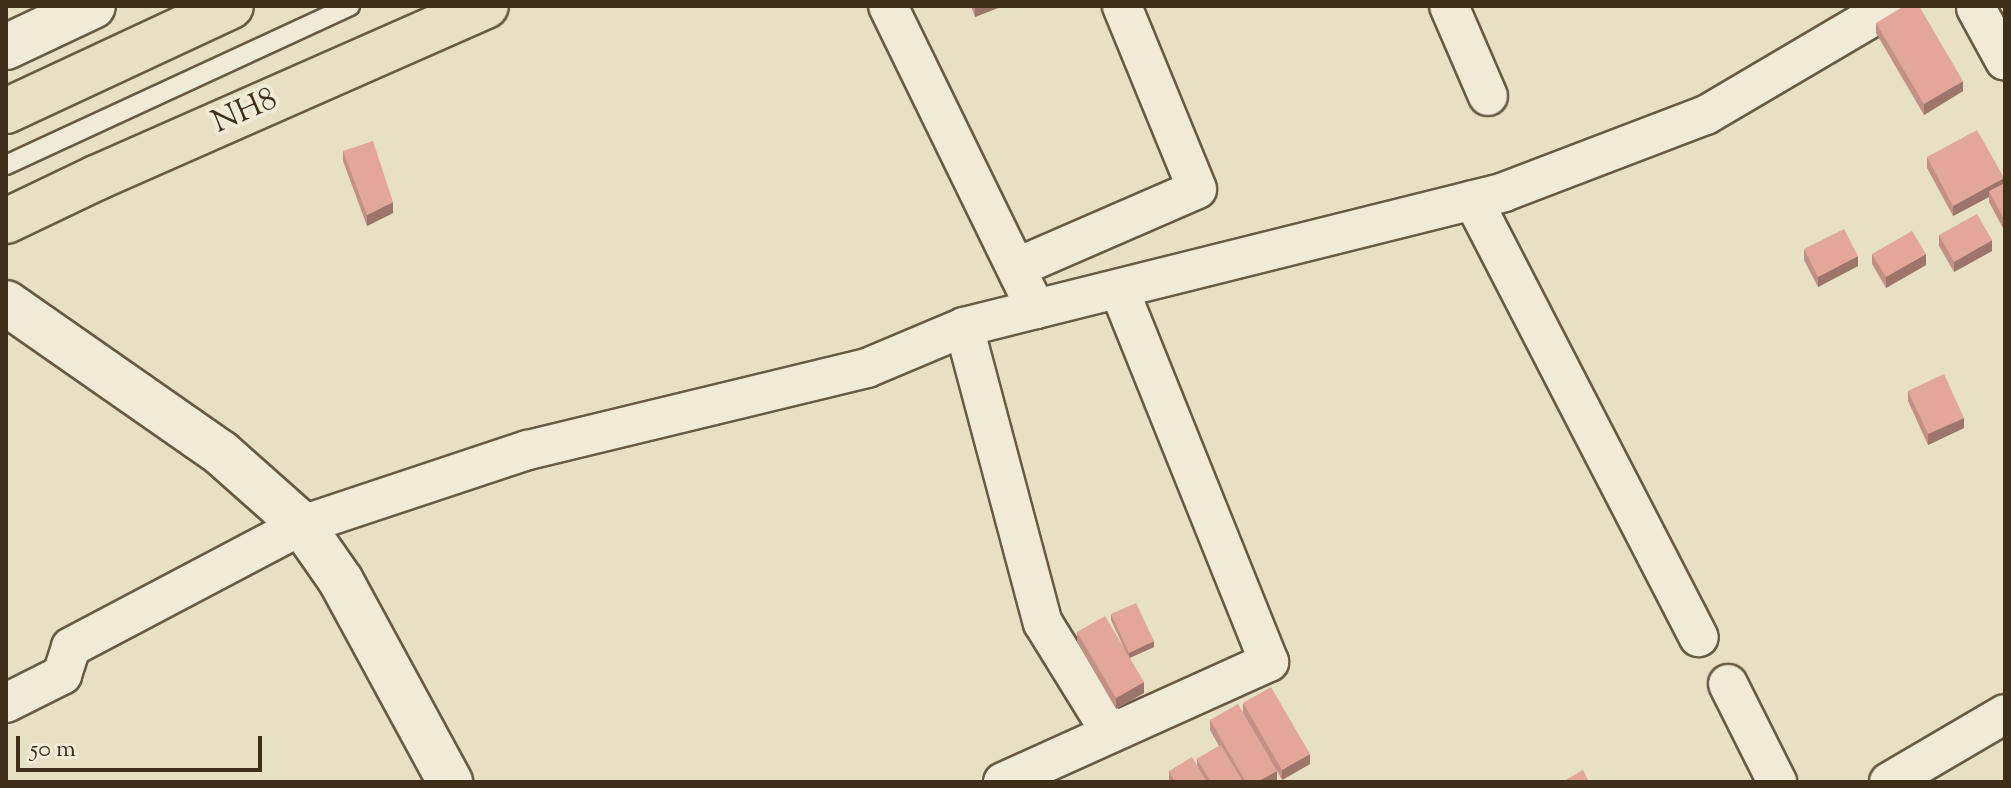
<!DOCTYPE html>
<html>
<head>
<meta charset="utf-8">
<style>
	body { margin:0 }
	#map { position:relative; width:2011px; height:788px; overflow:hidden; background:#e8e0c2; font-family:"Sorts Mill Goudy",serif }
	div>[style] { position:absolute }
	.roads { filter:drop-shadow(2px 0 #695a42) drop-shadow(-2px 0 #695a42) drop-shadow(0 2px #695a42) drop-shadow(0 -2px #695a42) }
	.lane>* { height:18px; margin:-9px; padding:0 9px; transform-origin:9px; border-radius:9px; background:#f0ebd7 }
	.street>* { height:38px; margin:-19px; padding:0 19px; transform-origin:19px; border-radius:19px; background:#f0ebd7 }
	.secondary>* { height:44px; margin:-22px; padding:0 22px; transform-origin:22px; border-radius:22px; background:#f0ebd7 }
	.primary>* { height:44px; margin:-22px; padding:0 22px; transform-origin:22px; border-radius:22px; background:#e8e0c2 }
	.wall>* { inset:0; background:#c29084 }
	.shaded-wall>* { inset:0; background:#9e756b }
	.building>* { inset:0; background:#e2a799 }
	span { translate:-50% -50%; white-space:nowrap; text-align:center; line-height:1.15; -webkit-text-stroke:8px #f0ebd7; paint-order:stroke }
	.street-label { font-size:32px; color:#3f2e18 }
	.frame { position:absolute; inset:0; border:8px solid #3f2e18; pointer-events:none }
	.scale { position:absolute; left:16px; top:736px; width:246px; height:36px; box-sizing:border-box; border:4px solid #3f2e18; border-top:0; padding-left:10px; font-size:24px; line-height:28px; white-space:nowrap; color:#3f2e18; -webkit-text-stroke:6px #f0ebd7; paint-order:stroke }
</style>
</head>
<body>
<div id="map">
	<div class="roads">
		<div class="lane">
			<i style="left:6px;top:165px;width:379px;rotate:-24.8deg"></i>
		</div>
		<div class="street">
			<i style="left:888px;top:6px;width:337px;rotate:64deg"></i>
			<i style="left:1036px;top:309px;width:482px;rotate:-14deg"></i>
			<i style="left:1504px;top:192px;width:216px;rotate:-20.9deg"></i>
			<i style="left:1706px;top:115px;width:215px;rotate:-30.5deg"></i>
			<i style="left:1449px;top:6px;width:98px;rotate:66.6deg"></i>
			<i style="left:1976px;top:8px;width:60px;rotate:61.3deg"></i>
			<i style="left:1473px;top:200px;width:492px;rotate:62.7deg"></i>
			<i style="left:1018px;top:267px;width:195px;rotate:-23.5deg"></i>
			<i style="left:1197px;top:189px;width:198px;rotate:-112.3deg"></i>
			<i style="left:964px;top:327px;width:306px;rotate:75.1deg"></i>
			<i style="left:1043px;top:623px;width:129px;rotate:58.3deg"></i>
			<i style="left:1728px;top:684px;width:110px;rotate:63.4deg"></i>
			<i style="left:6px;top:703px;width:63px;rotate:-26.6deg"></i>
			<i style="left:62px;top:675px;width:29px;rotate:-72deg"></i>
			<i style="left:71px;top:647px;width:261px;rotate:-27.8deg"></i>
			<i style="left:302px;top:525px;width:238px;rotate:-18.4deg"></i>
			<i style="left:528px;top:450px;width:349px;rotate:-13.6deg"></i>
			<i style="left:867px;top:368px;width:105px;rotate:-22.9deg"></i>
			<i style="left:964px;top:327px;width:74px;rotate:-14deg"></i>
			<i style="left:1003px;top:782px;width:292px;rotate:-24.3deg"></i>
			<i style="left:1269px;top:662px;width:402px;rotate:-111.9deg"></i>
			<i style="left:1889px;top:782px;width:134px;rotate:-30.4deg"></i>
		</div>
		<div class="secondary">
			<i style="left:6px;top:47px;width:96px;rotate:-25.2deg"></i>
			<i style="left:6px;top:303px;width:262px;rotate:34.9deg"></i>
			<i style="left:221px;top:453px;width:108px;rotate:41.6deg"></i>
			<i style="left:302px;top:525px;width:68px;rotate:55.1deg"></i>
			<i style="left:341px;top:581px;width:229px;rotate:61.5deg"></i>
		</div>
		<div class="primary">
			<i style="left:6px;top:111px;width:248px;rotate:-25deg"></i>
			<i style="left:6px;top:221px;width:100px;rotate:-25.5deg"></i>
			<i style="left:96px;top:178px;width:426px;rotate:-23.8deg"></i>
		</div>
	</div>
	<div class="wall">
		<i style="clip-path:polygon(971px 6px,1003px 6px,975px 17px)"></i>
		<i style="clip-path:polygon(1876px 23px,1963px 91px,1924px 115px,1876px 33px)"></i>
		<i style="clip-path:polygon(343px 151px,393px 213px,367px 226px,343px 161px)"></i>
		<i style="clip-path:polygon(1927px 157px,2004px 184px,2005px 183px,2005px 232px,1989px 202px,1989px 197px,1953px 216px,1927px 168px)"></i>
		<i style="clip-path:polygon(1939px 235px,1992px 251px,1954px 272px,1939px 246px)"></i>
		<i style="clip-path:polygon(1804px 249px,1858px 266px,1818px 287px,1804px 260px)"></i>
		<i style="clip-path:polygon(1872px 254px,1926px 265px,1886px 288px,1872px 264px)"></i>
		<i style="clip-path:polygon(1908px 391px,1964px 428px,1928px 445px,1908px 401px)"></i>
		<i style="clip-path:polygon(1111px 614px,1154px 647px,1130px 658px,1144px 693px,1116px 709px,1077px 642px,1077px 632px,1124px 648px,1111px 620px)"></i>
		<i style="clip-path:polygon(1243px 703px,1310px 764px,1282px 780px,1277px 771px,1277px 781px,1275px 782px,1169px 782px,1169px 771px,1197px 766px,1197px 759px,1219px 746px,1210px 730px,1210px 720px,1243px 713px)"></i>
	</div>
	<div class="shaded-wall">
		<i style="clip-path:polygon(978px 6px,1003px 6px,975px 17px,975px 7px)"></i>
		<i style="clip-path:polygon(1963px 81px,1963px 91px,1924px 115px,1924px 104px)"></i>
		<i style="clip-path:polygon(2004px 178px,2004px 189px,1989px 191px,1989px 197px,1953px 216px,1953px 206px)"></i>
		<i style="clip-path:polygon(393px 202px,393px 213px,367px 226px,367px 215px)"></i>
		<i style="clip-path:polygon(1992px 240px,1992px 251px,1954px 272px,1954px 262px)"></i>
		<i style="clip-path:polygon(1926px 254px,1926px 265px,1886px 288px,1886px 277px)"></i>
		<i style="clip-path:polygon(1858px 256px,1858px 266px,1818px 287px,1818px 277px)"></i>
		<i style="clip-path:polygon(1964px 418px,1964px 428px,1928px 445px,1928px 434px)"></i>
		<i style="clip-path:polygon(1154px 641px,1154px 647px,1129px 658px,1129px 653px)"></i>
		<i style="clip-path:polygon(1144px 682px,1144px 693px,1116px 709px,1116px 698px)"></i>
		<i style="clip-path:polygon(1310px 754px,1310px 764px,1282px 780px,1282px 770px)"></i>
		<i style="clip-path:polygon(1277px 771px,1277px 781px,1257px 782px)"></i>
	</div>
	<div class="building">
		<i style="clip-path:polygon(1904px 6px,1919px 6px,1963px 81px,1924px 104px,1876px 23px)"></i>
		<i style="clip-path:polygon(1977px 130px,2004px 178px,1953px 206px,1927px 157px)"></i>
		<i style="clip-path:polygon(373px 141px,393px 202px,367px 215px,343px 151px)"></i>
		<i style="clip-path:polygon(2005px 183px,2005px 221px,1989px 191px)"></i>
		<i style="clip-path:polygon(1977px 214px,1992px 240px,1954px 262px,1939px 235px)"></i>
		<i style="clip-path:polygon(1844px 229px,1858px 256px,1818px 277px,1804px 249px)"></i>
		<i style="clip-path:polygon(1912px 231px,1926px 254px,1886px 277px,1872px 254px)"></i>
		<i style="clip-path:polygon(1944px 374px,1964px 418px,1928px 434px,1908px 391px)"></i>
		<i style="clip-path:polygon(1136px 603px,1154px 641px,1129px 653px,1111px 614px)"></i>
		<i style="clip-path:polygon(1105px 616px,1144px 682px,1116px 698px,1077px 632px)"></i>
		<i style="clip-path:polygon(1271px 687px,1310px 754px,1282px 770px,1243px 703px)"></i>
		<i style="clip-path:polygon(1238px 704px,1277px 771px,1257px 782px,1246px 782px,1210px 720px)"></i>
		<i style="clip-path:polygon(1221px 745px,1243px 782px,1211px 782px,1197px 759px)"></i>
		<i style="clip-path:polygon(1192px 757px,1207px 782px,1175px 782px,1169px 771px)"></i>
		<i style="clip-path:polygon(1583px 770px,1589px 782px,1562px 782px)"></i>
	</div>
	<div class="street-label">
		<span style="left:245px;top:112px;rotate:-24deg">NH8</span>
	</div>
	<div class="frame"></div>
	<div class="scale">50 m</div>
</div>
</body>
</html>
